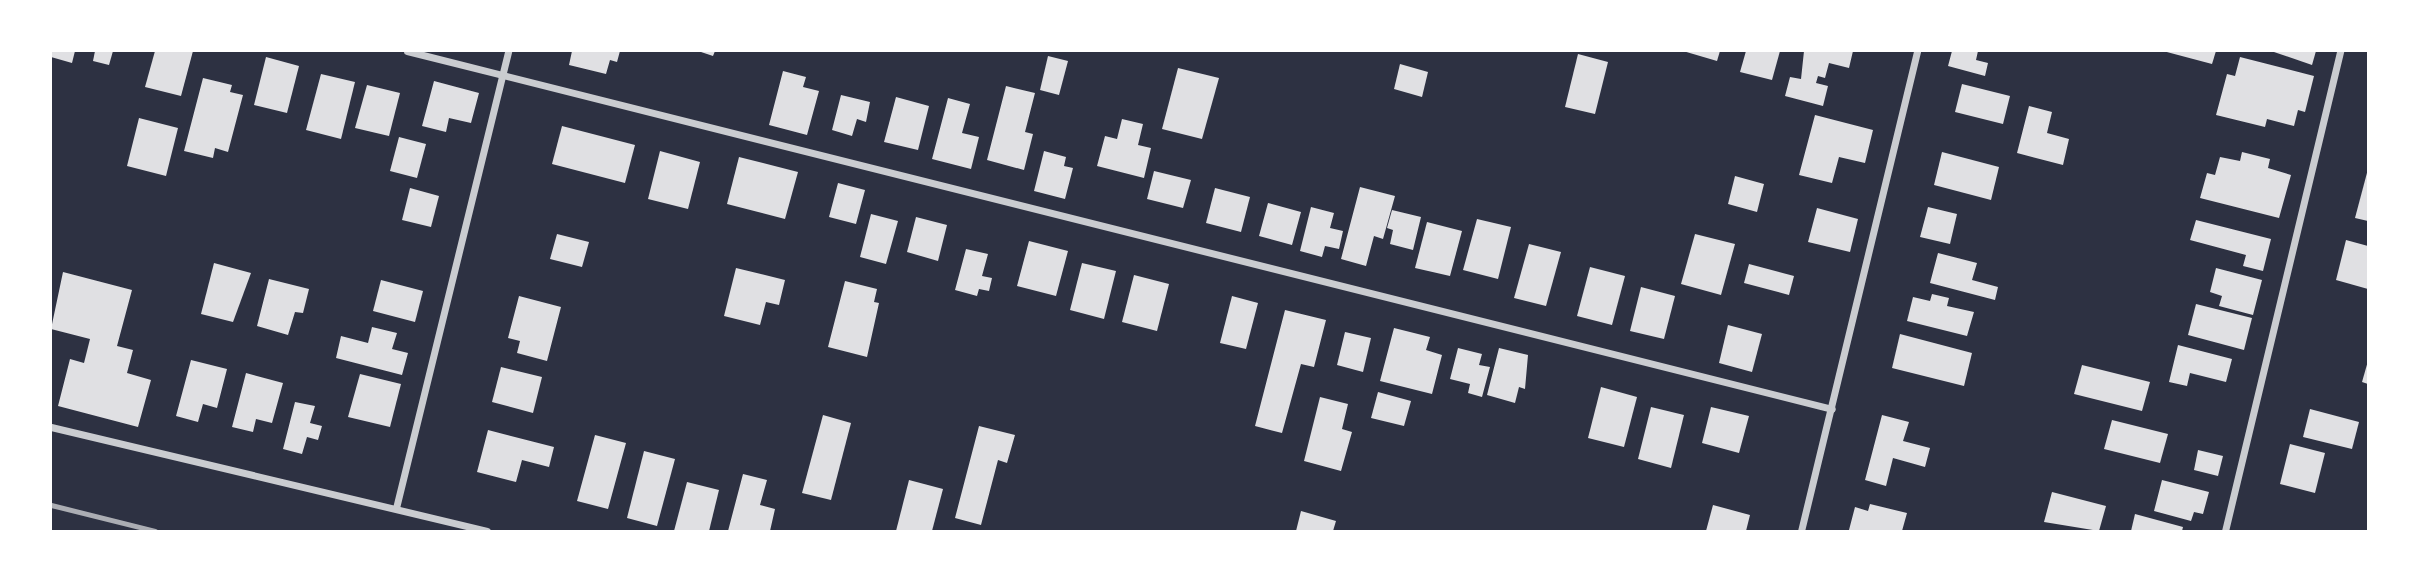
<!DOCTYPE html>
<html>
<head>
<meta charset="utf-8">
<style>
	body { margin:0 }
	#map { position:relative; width:2419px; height:582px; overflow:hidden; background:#2d3142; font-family:Cabin,sans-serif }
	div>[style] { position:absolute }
	.building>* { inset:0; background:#e0e0e3 }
	.minor>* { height:7px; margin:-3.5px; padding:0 3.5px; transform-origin:3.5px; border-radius:3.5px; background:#caccd0 }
	.rail>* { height:5px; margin:-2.5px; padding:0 2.5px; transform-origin:2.5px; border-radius:2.5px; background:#abadb3 }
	span { translate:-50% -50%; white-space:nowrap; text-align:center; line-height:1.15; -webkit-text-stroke:5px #fff; paint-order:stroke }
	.frame { position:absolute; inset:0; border:52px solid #fff; pointer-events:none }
</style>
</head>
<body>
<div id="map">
	<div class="building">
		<i style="clip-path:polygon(51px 51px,75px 51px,72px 63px,51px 57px)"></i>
		<i style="clip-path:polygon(95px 51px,113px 51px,109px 65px,93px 61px)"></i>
		<i style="clip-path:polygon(155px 51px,193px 51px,181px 96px,145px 87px)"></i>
		<i style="clip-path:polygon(572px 51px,620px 51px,617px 62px,610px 60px,606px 74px,569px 65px)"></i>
		<i style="clip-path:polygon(698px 51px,715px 51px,713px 56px)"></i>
		<i style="clip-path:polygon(1683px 51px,1720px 51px,1717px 61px)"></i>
		<i style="clip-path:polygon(1746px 51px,1780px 51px,1772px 80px,1740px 72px)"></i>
		<i style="clip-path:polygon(1804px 51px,1853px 51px,1849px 68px,1829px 63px,1825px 78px,1818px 76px,1816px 83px,1828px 86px,1823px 106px,1785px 96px,1790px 77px,1801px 79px)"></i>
		<i style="clip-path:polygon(1952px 51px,1978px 51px,1976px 60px,1988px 63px,1985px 76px,1948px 66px)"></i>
		<i style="clip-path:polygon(2163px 51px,2216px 51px,2212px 64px)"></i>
		<i style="clip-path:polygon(2271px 51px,2316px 51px,2312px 65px)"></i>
		<i style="clip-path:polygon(1578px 54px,1608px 62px,1595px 114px,1565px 107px)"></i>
		<i style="clip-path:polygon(1048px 56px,1068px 61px,1059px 95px,1040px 90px)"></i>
		<i style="clip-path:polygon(266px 57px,299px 66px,287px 113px,254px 105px)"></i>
		<i style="clip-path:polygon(2240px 57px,2314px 76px,2305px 112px,2298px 110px,2294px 126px,2267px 119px,2265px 127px,2216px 115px,2227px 74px,2235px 76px)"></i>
		<i style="clip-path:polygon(1400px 64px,1428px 72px,1422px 97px,1394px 89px)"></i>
		<i style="clip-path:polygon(1178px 68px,1219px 78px,1202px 139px,1162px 129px)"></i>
		<i style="clip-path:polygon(783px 71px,806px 77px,803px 87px,819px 91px,807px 135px,769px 125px)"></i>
		<i style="clip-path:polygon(321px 74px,355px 82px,341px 139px,306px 130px)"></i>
		<i style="clip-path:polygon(203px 78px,232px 85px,230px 92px,243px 95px,228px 152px,215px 148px,213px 158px,184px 151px)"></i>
		<i style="clip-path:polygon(434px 81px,479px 93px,471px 123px,449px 118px,446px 132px,422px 126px)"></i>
		<i style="clip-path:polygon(1962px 84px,2010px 96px,2003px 124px,1955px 112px)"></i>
		<i style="clip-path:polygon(367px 85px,400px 93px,389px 136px,355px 128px)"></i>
		<i style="clip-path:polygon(1006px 86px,1035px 93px,1025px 132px,1033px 134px,1024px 170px,987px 160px)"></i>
		<i style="clip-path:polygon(841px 95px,870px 102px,866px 122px,857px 119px,852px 136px,832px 130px)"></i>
		<i style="clip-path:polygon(896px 97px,929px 106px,918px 150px,884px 142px)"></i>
		<i style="clip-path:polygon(948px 98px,970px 104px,962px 133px,979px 137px,971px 169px,932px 159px)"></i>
		<i style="clip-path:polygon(2029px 106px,2052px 112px,2047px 133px,2069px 139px,2063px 165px,2017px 153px)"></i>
		<i style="clip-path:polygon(1815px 115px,1873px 130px,1865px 163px,1839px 157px,1832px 183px,1799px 175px)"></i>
		<i style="clip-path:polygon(139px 118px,178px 128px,166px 176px,127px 166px)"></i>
		<i style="clip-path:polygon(1122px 119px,1143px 124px,1138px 145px,1151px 148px,1144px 178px,1097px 166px,1105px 136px,1117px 139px)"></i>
		<i style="clip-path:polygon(562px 126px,635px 145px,625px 183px,552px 164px)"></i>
		<i style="clip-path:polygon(399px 137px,426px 144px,417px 178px,390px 171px)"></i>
		<i style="clip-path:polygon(660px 151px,700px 162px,688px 209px,648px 199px)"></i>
		<i style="clip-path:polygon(1044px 151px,1066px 157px,1064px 166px,1073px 168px,1065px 199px,1034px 191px)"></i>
		<i style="clip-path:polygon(1942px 152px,1999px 167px,1991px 200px,1934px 185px)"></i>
		<i style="clip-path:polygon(2242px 152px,2270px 159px,2268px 168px,2291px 175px,2279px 218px,2200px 198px,2207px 173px,2215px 175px,2220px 157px,2240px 161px)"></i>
		<i style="clip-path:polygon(739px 157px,798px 172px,785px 219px,727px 204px)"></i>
		<i style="clip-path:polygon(2368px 169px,2368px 221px,2355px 218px)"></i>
		<i style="clip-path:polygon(1154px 171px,1191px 180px,1183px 208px,1147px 199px)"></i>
		<i style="clip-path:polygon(1735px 176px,1764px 184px,1757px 212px,1728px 204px)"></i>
		<i style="clip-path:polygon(838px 183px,865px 190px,856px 224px,829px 217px)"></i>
		<i style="clip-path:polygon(1360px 187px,1395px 196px,1383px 239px,1374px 236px,1366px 266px,1341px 259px)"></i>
		<i style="clip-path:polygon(410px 188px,439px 196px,431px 227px,402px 220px)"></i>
		<i style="clip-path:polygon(1215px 188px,1250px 197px,1241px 232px,1206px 223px)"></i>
		<i style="clip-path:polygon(1268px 203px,1301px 212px,1292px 245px,1259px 236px)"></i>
		<i style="clip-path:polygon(1311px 207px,1334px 213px,1330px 228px,1343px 231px,1339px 249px,1325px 246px,1322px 257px,1300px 251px)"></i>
		<i style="clip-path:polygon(1928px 207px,1957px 214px,1950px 244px,1920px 237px)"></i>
		<i style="clip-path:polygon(1817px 208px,1858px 219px,1850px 252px,1808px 242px)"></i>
		<i style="clip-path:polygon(1392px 210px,1421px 217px,1413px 250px,1390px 244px,1393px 230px,1387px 228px)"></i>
		<i style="clip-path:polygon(871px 214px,898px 221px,886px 264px,860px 257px)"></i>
		<i style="clip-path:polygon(916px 217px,947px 225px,938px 261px,907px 252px)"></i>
		<i style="clip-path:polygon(1477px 219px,1511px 227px,1498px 279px,1463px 270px)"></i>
		<i style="clip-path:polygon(2196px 220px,2271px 239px,2263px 271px,2243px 266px,2246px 255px,2190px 240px)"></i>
		<i style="clip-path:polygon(1427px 222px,1462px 231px,1450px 276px,1415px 268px)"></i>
		<i style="clip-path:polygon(557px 234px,589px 242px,582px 267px,550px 259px)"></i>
		<i style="clip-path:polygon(1695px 234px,1735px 244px,1721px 295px,1681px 284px)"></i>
		<i style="clip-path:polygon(2346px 240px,2368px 246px,2368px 289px,2336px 280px)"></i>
		<i style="clip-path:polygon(1029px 241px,1068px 251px,1056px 296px,1017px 286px)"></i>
		<i style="clip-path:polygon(1529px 244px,1561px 252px,1546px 306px,1514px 298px)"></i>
		<i style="clip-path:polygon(966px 249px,988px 254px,982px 276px,992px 278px,989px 291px,979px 289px,977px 296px,955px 290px)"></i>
		<i style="clip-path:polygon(1938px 253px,1977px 263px,1972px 280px,1998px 287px,1995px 300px,1930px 283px)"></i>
		<i style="clip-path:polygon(214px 263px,251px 273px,233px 322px,201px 314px)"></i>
		<i style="clip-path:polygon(1082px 263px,1116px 271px,1104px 319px,1070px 310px)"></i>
		<i style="clip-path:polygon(1749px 264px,1794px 276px,1789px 295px,1744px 283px)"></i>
		<i style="clip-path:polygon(1590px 267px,1625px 276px,1612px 325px,1577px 316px)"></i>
		<i style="clip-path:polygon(736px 268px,785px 280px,779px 305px,766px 302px,760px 325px,724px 316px)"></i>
		<i style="clip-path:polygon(2216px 268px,2262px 280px,2253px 315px,2219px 306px,2222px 296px,2210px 292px)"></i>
		<i style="clip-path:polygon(63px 272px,132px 290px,117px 346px,133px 350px,127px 373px,151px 380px,138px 427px,58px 406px,70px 359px,84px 363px,90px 339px,51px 329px)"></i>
		<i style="clip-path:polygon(1134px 275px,1169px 284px,1157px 331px,1122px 322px)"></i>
		<i style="clip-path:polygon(269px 279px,309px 289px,303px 313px,295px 312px,288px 335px,257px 326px)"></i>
		<i style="clip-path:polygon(381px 280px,423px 291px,415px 322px,373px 311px)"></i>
		<i style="clip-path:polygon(845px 281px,877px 289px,874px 302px,879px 303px,867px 357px,828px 347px)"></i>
		<i style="clip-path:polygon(1641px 287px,1675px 296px,1664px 339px,1630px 331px)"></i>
		<i style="clip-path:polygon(1932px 294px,1949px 298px,1947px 306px,1974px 312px,1967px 336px,1907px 321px,1913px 297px,1930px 301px)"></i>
		<i style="clip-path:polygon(519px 296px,561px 307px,547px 361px,517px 353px,520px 341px,508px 338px)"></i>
		<i style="clip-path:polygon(1232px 296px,1258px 303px,1246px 349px,1220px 343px)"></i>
		<i style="clip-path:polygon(2196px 304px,2252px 318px,2244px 350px,2188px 335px)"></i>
		<i style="clip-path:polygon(1285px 310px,1326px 320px,1314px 367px,1301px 364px,1282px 433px,1255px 426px)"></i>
		<i style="clip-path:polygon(1728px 325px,1762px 334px,1752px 372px,1719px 363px)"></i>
		<i style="clip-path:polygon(372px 327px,397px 333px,392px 349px,408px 353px,402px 375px,336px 358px,341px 336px,368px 343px)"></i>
		<i style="clip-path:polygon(1394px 328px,1430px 337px,1426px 350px,1442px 355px,1432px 394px,1380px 381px)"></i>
		<i style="clip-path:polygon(1345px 332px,1371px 338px,1363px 372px,1337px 365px)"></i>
		<i style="clip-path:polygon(1900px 334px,1972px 353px,1964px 386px,1892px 368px)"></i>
		<i style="clip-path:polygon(2178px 345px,2232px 359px,2226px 382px,2190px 373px,2187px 386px,2169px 382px)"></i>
		<i style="clip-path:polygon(1458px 348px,1482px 354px,1479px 365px,1490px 367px,1482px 397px,1468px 393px,1470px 384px,1450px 379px)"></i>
		<i style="clip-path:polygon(1499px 348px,1528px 355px,1525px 389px,1519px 387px,1515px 403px,1487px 395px)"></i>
		<i style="clip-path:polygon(191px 360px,227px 369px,217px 408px,203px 404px,198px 422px,176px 416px)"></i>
		<i style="clip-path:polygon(2368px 361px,2368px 384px,2362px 382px)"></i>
		<i style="clip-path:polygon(2082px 365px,2150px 382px,2142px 411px,2074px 394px)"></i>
		<i style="clip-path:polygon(501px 367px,542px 377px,533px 413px,492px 402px)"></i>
		<i style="clip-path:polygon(246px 373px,283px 383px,272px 423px,256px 419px,253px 432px,232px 427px)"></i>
		<i style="clip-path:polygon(360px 374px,401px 384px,390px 427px,348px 417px)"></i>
		<i style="clip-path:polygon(1601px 387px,1637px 397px,1624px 447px,1588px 438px)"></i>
		<i style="clip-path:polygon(1378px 392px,1411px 401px,1404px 426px,1371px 418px)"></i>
		<i style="clip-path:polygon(1320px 397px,1348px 404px,1342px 429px,1352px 432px,1341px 471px,1304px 461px)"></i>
		<i style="clip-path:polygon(295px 402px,315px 406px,310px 423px,322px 426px,318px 440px,307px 437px,302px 454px,283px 449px)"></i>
		<i style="clip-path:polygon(1651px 407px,1684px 415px,1671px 468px,1638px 459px)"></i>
		<i style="clip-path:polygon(1711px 407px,1749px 416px,1739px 453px,1702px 443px)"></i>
		<i style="clip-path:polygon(2310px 409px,2359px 422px,2352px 449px,2303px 437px)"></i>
		<i style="clip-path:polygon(823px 415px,851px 423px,831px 500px,802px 493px)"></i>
		<i style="clip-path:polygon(1882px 415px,1909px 422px,1903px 441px,1930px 448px,1925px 467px,1893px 458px,1886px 486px,1865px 480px)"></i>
		<i style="clip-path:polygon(2112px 420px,2168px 434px,2160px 463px,2104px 449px)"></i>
		<i style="clip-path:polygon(979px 426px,1015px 435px,1007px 463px,998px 460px,981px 525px,955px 518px)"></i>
		<i style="clip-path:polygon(488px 430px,554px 447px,549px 467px,522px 460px,516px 482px,477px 472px)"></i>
		<i style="clip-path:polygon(595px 435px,626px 443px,608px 509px,577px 501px)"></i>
		<i style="clip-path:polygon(2290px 444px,2325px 453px,2315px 493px,2280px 484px)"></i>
		<i style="clip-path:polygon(2198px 450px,2223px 456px,2218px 476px,2194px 470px)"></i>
		<i style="clip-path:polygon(644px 451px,675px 459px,657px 526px,627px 518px)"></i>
		<i style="clip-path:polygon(743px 474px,767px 480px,760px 505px,775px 509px,770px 531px,728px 531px)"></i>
		<i style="clip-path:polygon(909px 480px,943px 489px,932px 531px,896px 531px)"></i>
		<i style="clip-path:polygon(2162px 480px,2209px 492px,2203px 514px,2194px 512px,2191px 521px,2154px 511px)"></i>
		<i style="clip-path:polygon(687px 482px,719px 490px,709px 531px,674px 531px)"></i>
		<i style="clip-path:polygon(2052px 492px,2106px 506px,2099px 531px,2044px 522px)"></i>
		<i style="clip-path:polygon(1870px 504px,1907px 513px,1902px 531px,1849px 530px,1855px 507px,1868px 511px)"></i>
		<i style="clip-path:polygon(1713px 505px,1750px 515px,1746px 531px,1706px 531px)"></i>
		<i style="clip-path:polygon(1301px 511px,1336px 521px,1333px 531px,1296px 531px)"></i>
		<i style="clip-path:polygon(2135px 514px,2183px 527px,2182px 531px,2131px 531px)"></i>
	</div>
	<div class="minor">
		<i style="left:407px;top:51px;width:1469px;rotate:14.1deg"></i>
		<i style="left:51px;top:427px;width:448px;rotate:13.4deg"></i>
		<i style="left:396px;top:508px;width:471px;rotate:-76.2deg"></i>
		<i style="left:1801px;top:531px;width:494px;rotate:-76.4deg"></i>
		<i style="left:2225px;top:531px;width:494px;rotate:-76.5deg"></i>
	</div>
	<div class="rail">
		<i style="left:51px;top:505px;width:107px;rotate:14deg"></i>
	</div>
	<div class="frame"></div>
</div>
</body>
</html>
